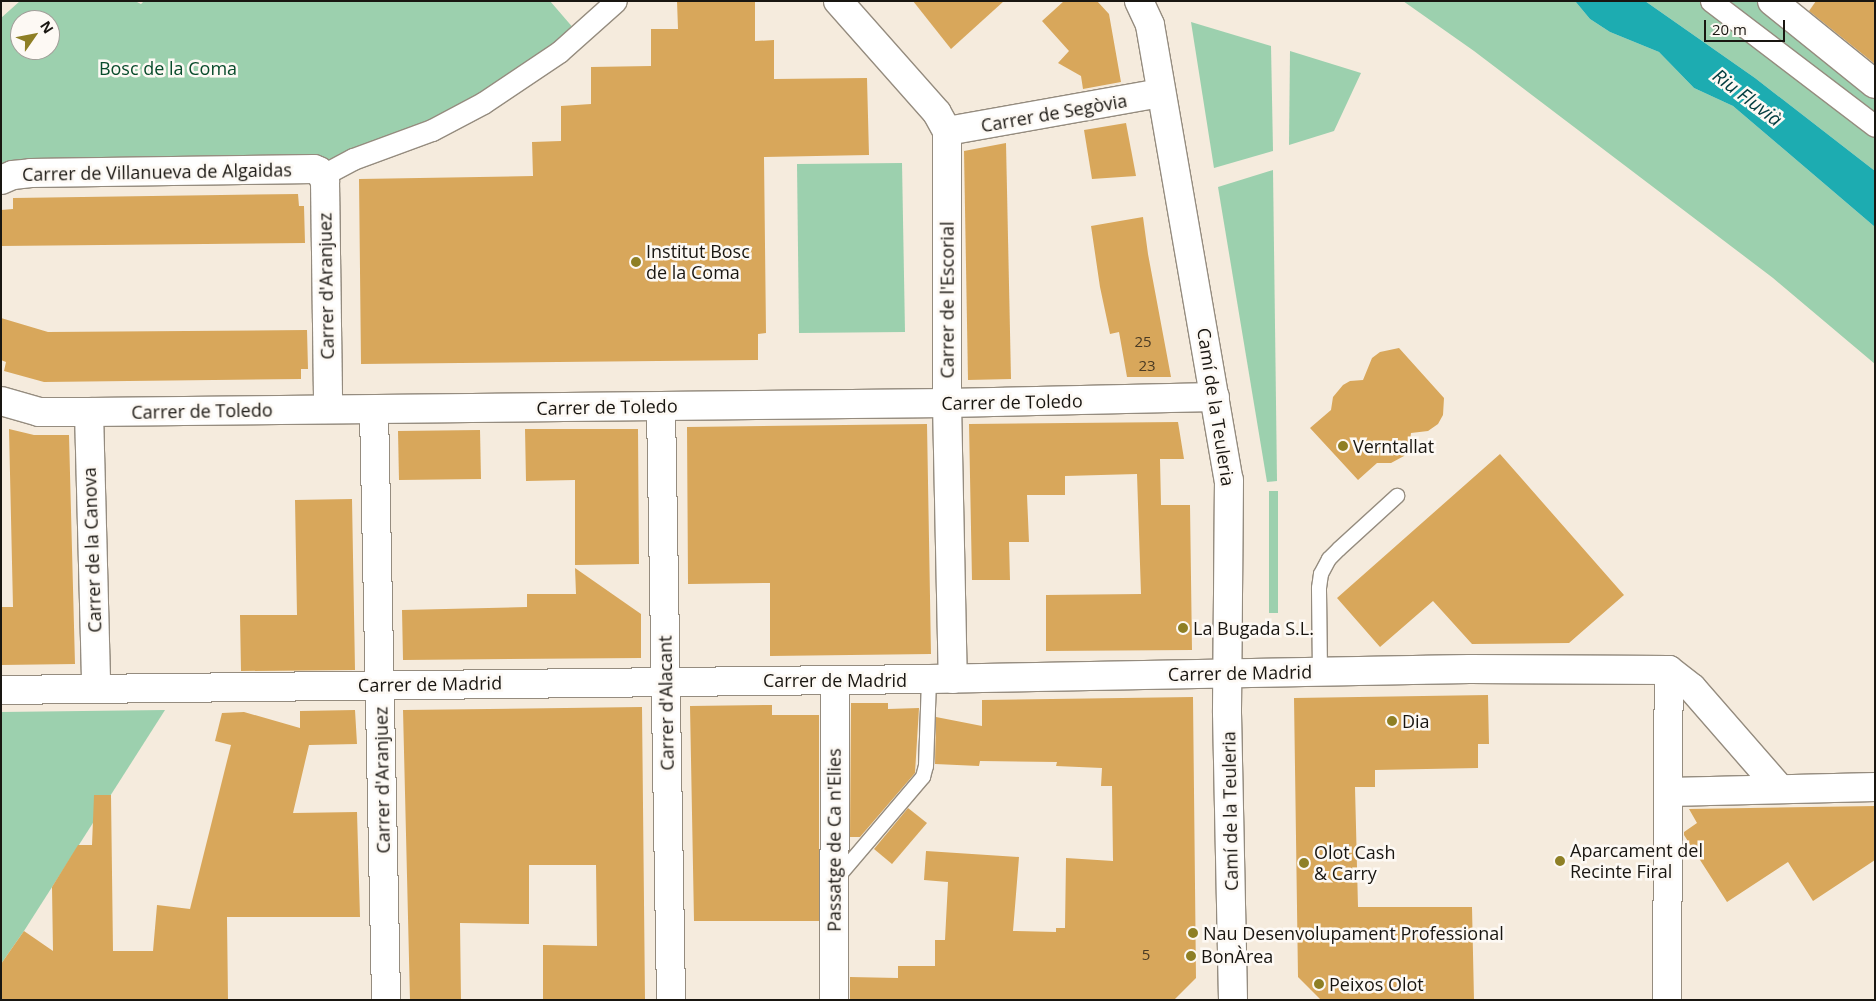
<!DOCTYPE html>
<html>
<head>
<meta charset="utf-8">
<style>
	body { margin:0 }
	#map { position:relative; width:1876px; height:1001px; overflow:hidden; background:#f5ebdd; font-family:"Open Sans",sans-serif }
	div>[style] { position:absolute }
	.green>* { inset:0; background:#9cd0ae }
	.water>* { inset:0; background:#1dacb1 }
	.building>* { inset:0; background:#d8a75b }
	.roads { filter:drop-shadow(1px 0 #958c7f) drop-shadow(-1px 0 #958c7f) drop-shadow(0 1px #958c7f) drop-shadow(0 -1px #958c7f) }
	.service>* { height:14px; margin:-7px; padding:0 7px; transform-origin:7px; border-radius:7px; background:#fff }
	.pedestrian>* { height:21px; margin:-10.5px; padding:0 10.5px; transform-origin:10.5px; border-radius:10.5px; background:#fff }
	.minor>* { height:28px; margin:-14px; padding:0 14px; transform-origin:14px; border-radius:14px; background:#fff }
	.dots>* { width:14px; height:14px; translate:-50% -50%; box-sizing:border-box; border:2px solid #fdf9f4; border-radius:50% }
	span { translate:-50% -50%; white-space:nowrap; text-align:center; line-height:1.15; -webkit-text-stroke:5px #fdf9f4; paint-order:stroke }
	.number-label { font-size:15px; color:#493a24 }
	.number-label span { -webkit-text-stroke-width:0 }
	.park-label { font-size:18px; color:#084b2b }
	.street-label { font-size:18px; color:#191611 }
	.poi-label { font-size:18px; color:#191611 }
	.left { translate:0 -50%; text-align:left }
	.water-label { font-size:19px; color:#003c3f; font-style:italic }
	.frame { position:absolute; inset:0; border:2px solid #191611; pointer-events:none }
	.north { position:absolute; left:10px; top:10px; width:50px; height:50px; box-sizing:border-box; background:#fdf9f4; border:1px solid #a29e99; border-radius:50%; rotate:57deg; font-size:14px; font-weight:700; line-height:20px; text-align:center; color:#191611 }
	.north::after { content:''; display:block; margin:auto; width:18px; height:22px; background:#8e7f25; clip-path:polygon(50% 0,100% 100%,50% 72%,0 100%) }
	.scale { position:absolute; left:1704px; top:20px; width:81px; height:22px; box-sizing:border-box; border:2px solid #191611; border-top:0; padding-left:6px; font-size:15px; line-height:18px; white-space:nowrap; color:#191611; -webkit-text-stroke:4px #fdf9f4; paint-order:stroke }
</style>
</head>
<body>
<div id="map">
	<div class="green">
		<i style="clip-path:polygon(evenodd,20px 1px,135px 1px,141px 4px,144px 1px,550px 1px,575px 30px,448px 116px,343px 156px,329px 159px,30px 161px,1px 166px,1px 18px,20px 1px,20px 20px,50px 20px,50px 50px,20px 50px,20px 20px)"></i>
		<i style="clip-path:polygon(1403px 1px,1575px 1px,1590px 19px,1610px 32px,1659px 52px,1694px 88px,1733px 106px,1875px 227px,1875px 364px,1773px 278px,1474px 51px)"></i>
		<i style="clip-path:polygon(1645px 1px,1776px 1px,1875px 79px,1875px 171px,1755px 78px)"></i>
		<i style="clip-path:polygon(1191px 22px,1271px 46px,1273px 151px,1214px 168px)"></i>
		<i style="clip-path:polygon(1290px 51px,1361px 73px,1334px 131px,1289px 145px)"></i>
		<i style="clip-path:polygon(902px 163px,905px 332px,799px 333px,797px 164px)"></i>
		<i style="clip-path:polygon(1273px 170px,1277px 481px,1267px 482px,1218px 187px)"></i>
		<i style="clip-path:polygon(1269px 491px,1278px 491px,1278px 613px,1269px 613px)"></i>
		<i style="clip-path:polygon(165px 710px,24px 931px,1px 964px,1px 712px)"></i>
	</div>
	<div class="water">
		<i style="clip-path:polygon(1575px 1px,1645px 1px,1755px 78px,1875px 171px,1875px 227px,1733px 106px,1694px 88px,1659px 52px,1610px 32px,1590px 19px)"></i>
	</div>
	<div class="building">
		<i style="clip-path:polygon(677px 1px,755px 1px,755px 41px,774px 40px,774px 79px,867px 78px,869px 155px,764px 157px,766px 333px,758px 334px,758px 360px,361px 364px,359px 179px,533px 176px,532px 142px,561px 141px,561px 106px,591px 104px,591px 67px,651px 66px,651px 29px,678px 29px)"></i>
		<i style="clip-path:polygon(913px 1px,1004px 1px,951px 49px)"></i>
		<i style="clip-path:polygon(1064px 1px,1097px 1px,1109px 14px,1121px 82px,1083px 89px,1081px 76px,1058px 63px,1069px 51px,1042px 21px)"></i>
		<i style="clip-path:polygon(1816px 1px,1875px 1px,1875px 64px,1809px 11px)"></i>
		<i style="clip-path:polygon(1126px 123px,1136px 176px,1092px 179px,1084px 130px)"></i>
		<i style="clip-path:polygon(1006px 143px,1011px 379px,968px 380px,964px 151px)"></i>
		<i style="clip-path:polygon(298px 194px,299px 206px,304px 206px,305px 243px,1px 246px,1px 210px,13px 209px,13px 198px)"></i>
		<i style="clip-path:polygon(1143px 217px,1148px 254px,1171px 377px,1127px 377px,1119px 332px,1110px 334px,1100px 287px,1091px 226px)"></i>
		<i style="clip-path:polygon(1px 318px,48px 332px,307px 330px,308px 369px,301px 369px,301px 379px,44px 382px,4px 371px,6px 362px,1px 360px)"></i>
		<i style="clip-path:polygon(1399px 348px,1444px 398px,1443px 415px,1438px 424px,1428px 431px,1411px 433px,1409px 447px,1404px 456px,1391px 463px,1377px 463px,1358px 480px,1310px 428px,1331px 410px,1333px 397px,1343px 385px,1350px 381px,1363px 380px,1372px 358px,1380px 352px)"></i>
		<i style="clip-path:polygon(1178px 422px,1184px 459px,1160px 459px,1161px 505px,1190px 505px,1192px 650px,1046px 651px,1046px 595px,1141px 594px,1137px 474px,1065px 476px,1065px 495px,1027px 495px,1029px 542px,1009px 542px,1010px 580px,972px 580px,969px 424px)"></i>
		<i style="clip-path:polygon(927px 424px,931px 654px,770px 656px,770px 583px,688px 584px,687px 427px)"></i>
		<i style="clip-path:polygon(9px 429px,34px 435px,69px 435px,75px 664px,1px 665px,1px 607px,13px 607px)"></i>
		<i style="clip-path:polygon(525px 429px,638px 429px,639px 564px,575px 565px,575px 480px,526px 481px)"></i>
		<i style="clip-path:polygon(480px 430px,481px 479px,399px 480px,398px 431px)"></i>
		<i style="clip-path:polygon(1500px 454px,1624px 595px,1569px 643px,1472px 644px,1433px 601px,1380px 647px,1337px 598px)"></i>
		<i style="clip-path:polygon(352px 499px,355px 670px,241px 671px,240px 615px,297px 615px,295px 500px)"></i>
		<i style="clip-path:polygon(575px 568px,641px 614px,641px 658px,403px 660px,402px 610px,527px 607px,527px 594px,576px 594px)"></i>
		<i style="clip-path:polygon(1488px 695px,1489px 744px,1478px 744px,1478px 768px,1375px 770px,1375px 787px,1355px 787px,1358px 907px,1472px 907px,1474px 1000px,1321px 1000px,1298px 977px,1294px 698px)"></i>
		<i style="clip-path:polygon(1193px 697px,1196px 978px,1174px 1000px,850px 1000px,850px 977px,898px 978px,898px 966px,935px 966px,935px 940px,945px 940px,948px 882px,924px 880px,926px 851px,1019px 857px,1013px 931px,1056px 932px,1056px 928px,1065px 928px,1066px 858px,1113px 861px,1112px 786px,1101px 786px,1102px 768px,1056px 766px,1057px 762px,980px 761px,979px 766px,935px 764px,936px 717px,982px 726px,982px 700px)"></i>
		<i style="clip-path:polygon(851px 703px,888px 703px,888px 709px,919px 708px,915px 773px,860px 837px,850px 837px)"></i>
		<i style="clip-path:polygon(772px 705px,772px 715px,819px 715px,819px 921px,694px 921px,690px 706px)"></i>
		<i style="clip-path:polygon(642px 707px,645px 1000px,543px 1000px,543px 945px,597px 946px,596px 865px,529px 865px,529px 924px,460px 923px,461px 1000px,410px 1000px,403px 710px)"></i>
		<i style="clip-path:polygon(355px 710px,357px 744px,309px 745px,293px 813px,357px 812px,360px 917px,227px 917px,228px 1000px,1px 1000px,1px 964px,24px 931px,53px 951px,52px 887px,78px 845px,92px 845px,94px 795px,111px 795px,113px 951px,153px 951px,157px 905px,190px 909px,231px 745px,215px 741px,222px 713px,244px 712px,300px 728px,300px 711px)"></i>
		<i style="clip-path:polygon(1875px 806px,1875px 860px,1813px 901px,1788px 862px,1727px 902px,1684px 835px,1684px 832px,1697px 823px,1689px 809px)"></i>
		<i style="clip-path:polygon(908px 808px,927px 823px,892px 864px,874px 849px)"></i>
	</div>
	<div class="roads">
		<div class="service">
			<i style="left:1320px;top:672px;width:84px;rotate:-90.7deg"></i>
			<i style="left:1319px;top:588px;width:14px;rotate:-82deg"></i>
			<i style="left:1321px;top:574px;width:17px;rotate:-62deg"></i>
			<i style="left:1329px;top:559px;width:14px;rotate:-45deg"></i>
			<i style="left:1339px;top:549px;width:79px;rotate:-42.4deg"></i>
			<i style="left:837px;top:878px;width:133px;rotate:-49.6deg"></i>
			<i style="left:923px;top:777px;width:11px;rotate:-75deg"></i>
			<i style="left:926px;top:766px;width:87px;rotate:-88deg"></i>
		</div>
		<div class="pedestrian">
			<i style="left:1711px;top:1px;width:206px;rotate:37.3deg"></i>
			<i style="left:323px;top:175px;width:34px;rotate:-28deg"></i>
			<i style="left:353px;top:159px;width:84px;rotate:-20.2deg"></i>
			<i style="left:432px;top:130px;width:58px;rotate:-27.9deg"></i>
			<i style="left:483px;top:103px;width:92px;rotate:-33.9deg"></i>
			<i style="left:559px;top:52px;width:76px;rotate:-41.8deg"></i>
		</div>
		<div class="minor">
			<i style="left:838px;top:1px;width:149px;rotate:48.5deg"></i>
			<i style="left:937px;top:113px;width:21px;rotate:61deg"></i>
			<i style="left:947px;top:131px;width:272px;rotate:90deg"></i>
			<i style="left:947px;top:403px;width:276px;rotate:88.8deg"></i>
			<i style="left:1139px;top:1px;width:26px;rotate:65deg"></i>
			<i style="left:1150px;top:25px;width:462px;rotate:80.2deg"></i>
			<i style="left:1229px;top:480px;width:233px;rotate:90.5deg"></i>
			<i style="left:1227px;top:713px;width:287px;rotate:88.8deg"></i>
			<i style="left:1772px;top:1px;width:132px;rotate:38.9deg"></i>
			<i style="left:947px;top:131px;width:217px;rotate:-10.1deg"></i>
			<i style="left:1px;top:180px;width:13px;rotate:-23deg"></i>
			<i style="left:13px;top:175px;width:18px;rotate:-6deg"></i>
			<i style="left:31px;top:173px;width:283px;rotate:-0.8deg"></i>
			<i style="left:314px;top:169px;width:5px;rotate:22deg"></i>
			<i style="left:319px;top:171px;width:12px;rotate:59deg"></i>
			<i style="left:325px;top:181px;width:228px;rotate:89.2deg"></i>
			<i style="left:1px;top:401px;width:40px;rotate:16deg"></i>
			<i style="left:39px;top:412px;width:50px"></i>
			<i style="left:89px;top:412px;width:858px;rotate:-0.6deg"></i>
			<i style="left:947px;top:403px;width:268px;rotate:-1.3deg"></i>
			<i style="left:661px;top:407px;width:593px;rotate:89.03deg"></i>
			<i style="left:374px;top:410px;width:590px;rotate:88.83deg"></i>
			<i style="left:89px;top:412px;width:276px;rotate:88.5deg"></i>
			<i style="left:1669px;top:670px;width:29px;rotate:38deg"></i>
			<i style="left:1692px;top:688px;width:134px;rotate:48.9deg"></i>
			<i style="left:1px;top:690px;width:928px;rotate:-0.68deg"></i>
			<i style="left:929px;top:679px;width:541px;rotate:-1.06deg"></i>
			<i style="left:1470px;top:669px;width:199px;rotate:0.3deg"></i>
			<i style="left:1669px;top:792px;width:206px;rotate:-1.4deg"></i>
			<i style="left:834px;top:1000px;width:320px;rotate:-89.8deg"></i>
			<i style="left:1667px;top:1000px;width:330px;rotate:-89.7deg"></i>
		</div>
	</div>
	<div class="dots">
		<i style="left:636px;top:262px;background:#8e7f25"></i>
		<i style="left:1343px;top:446px;background:#8e7f25"></i>
		<i style="left:1183px;top:628px;background:#8e7f25"></i>
		<i style="left:1392px;top:721px;background:#8e7f25"></i>
		<i style="left:1560px;top:861px;background:#8e7f25"></i>
		<i style="left:1304px;top:863px;background:#8e7f25"></i>
		<i style="left:1193px;top:933px;background:#8e7f25"></i>
		<i style="left:1191px;top:956px;background:#8e7f25"></i>
		<i style="left:1319px;top:984px;background:#8e7f25"></i>
	</div>
	<div class="number-label">
		<span style="left:1143px;top:342px">25</span>
		<span style="left:1147px;top:366px">23</span>
		<span style="left:1146px;top:955px">5</span>
	</div>
	<div class="park-label">
		<span style="left:168px;top:68px">Bosc de la Coma</span>
	</div>
	<div class="street-label">
		<span style="left:1054px;top:113px;rotate:-10deg">Carrer de Segòvia</span>
		<span style="left:157px;top:172px;rotate:-1deg">Carrer de Villanueva de Algaidas</span>
		<span style="left:326px;top:286px;rotate:-91deg">Carrer d'Aranjuez</span>
		<span style="left:947px;top:300px;rotate:-90deg">Carrer de l'Escorial</span>
		<span style="left:1012px;top:402px;rotate:-1deg">Carrer de Toledo</span>
		<span style="left:607px;top:407px;rotate:-1deg">Carrer de Toledo</span>
		<span style="left:1216px;top:407px;rotate:81deg">Camí de la Teuleria</span>
		<span style="left:202px;top:411px;rotate:-1deg">Carrer de Toledo</span>
		<span style="left:92px;top:550px;rotate:-92deg">Carrer de la Canova</span>
		<span style="left:1240px;top:673px;rotate:-1deg">Carrer de Madrid</span>
		<span style="left:835px;top:680px">Carrer de Madrid</span>
		<span style="left:430px;top:684px;rotate:-1deg">Carrer de Madrid</span>
		<span style="left:666px;top:703px;rotate:-91deg">Carrer d'Alacant</span>
		<span style="left:382px;top:780px;rotate:-91deg">Carrer d'Aranjuez</span>
		<span style="left:1230px;top:811px;rotate:-91deg">Camí de la Teuleria</span>
		<span style="left:834px;top:840px;rotate:-90deg">Passatge de Ca n'Elies</span>
	</div>
	<div class="poi-label">
		<span class="left" style="left:646px;top:262px">Institut Bosc<br>de la Coma</span>
		<span class="left" style="left:1353px;top:446px">Verntallat</span>
		<span class="left" style="left:1193px;top:628px">La Bugada S.L.</span>
		<span class="left" style="left:1402px;top:721px">Dia</span>
		<span class="left" style="left:1570px;top:861px">Aparcament del<br>Recinte Firal</span>
		<span class="left" style="left:1314px;top:863px">Olot Cash<br>&amp; Carry</span>
		<span class="left" style="left:1203px;top:933px">Nau Desenvolupament Professional</span>
		<span class="left" style="left:1201px;top:956px">BonÀrea</span>
		<span class="left" style="left:1329px;top:984px">Peixos Olot</span>
	</div>
	<div class="water-label">
		<span style="left:1747px;top:98px;rotate:37deg">Riu Fluvià</span>
	</div>
	<div class="frame"></div>
	<div class="north">N</div>
	<div class="scale">20 m</div>
</div>
</body>
</html>
